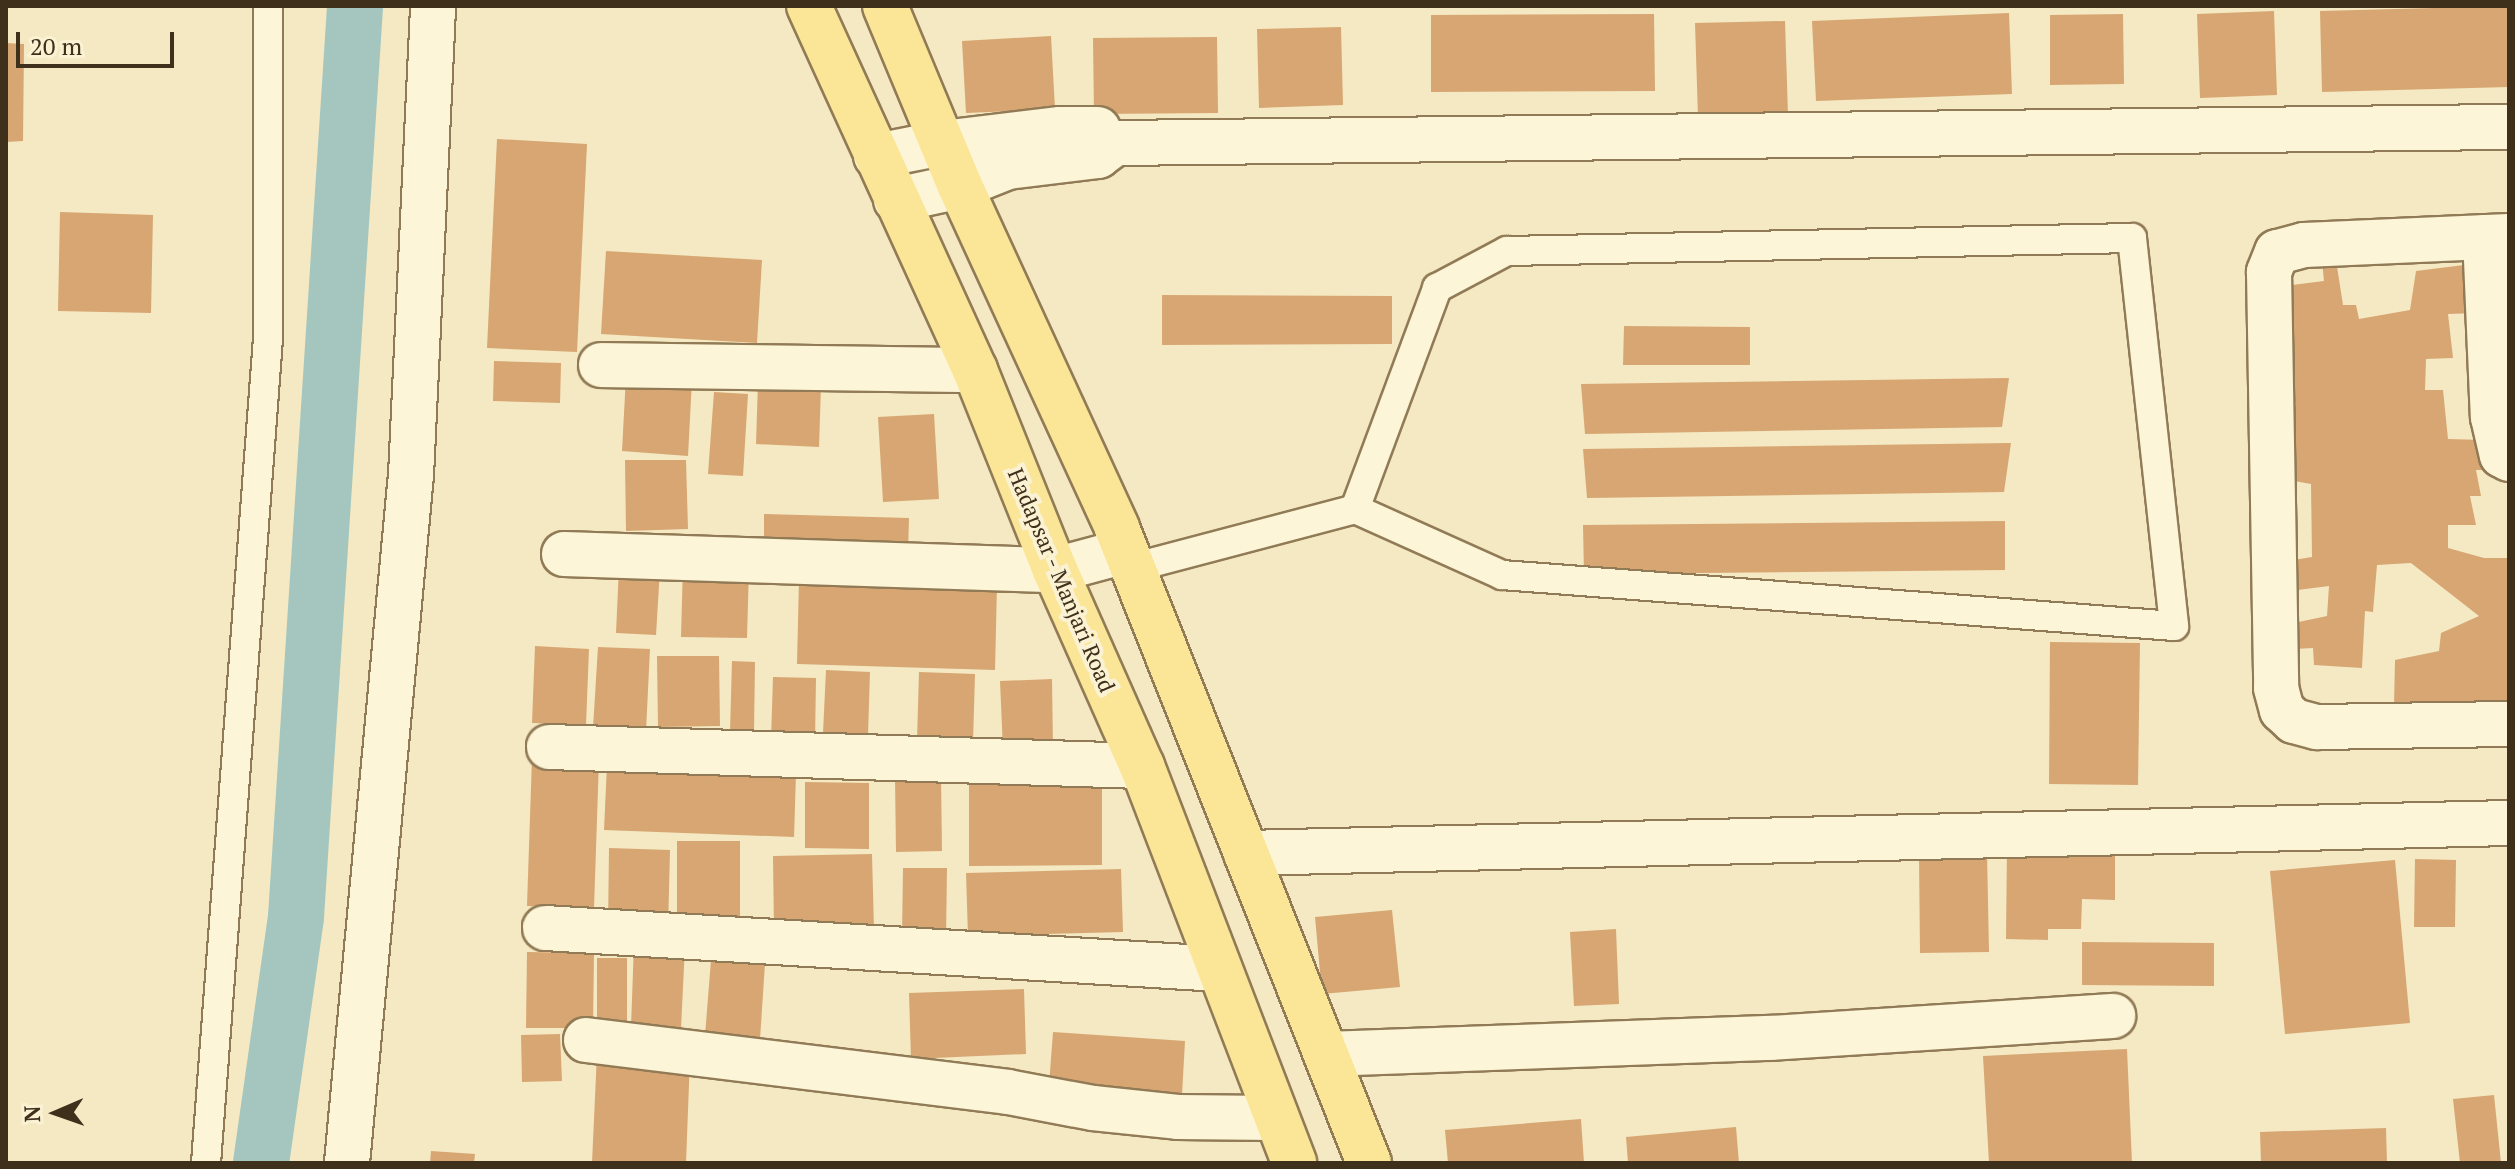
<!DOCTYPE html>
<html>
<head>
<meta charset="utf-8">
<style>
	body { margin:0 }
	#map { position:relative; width:2515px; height:1169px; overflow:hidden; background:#f4e9c2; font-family:"PT Serif",serif }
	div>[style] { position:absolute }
	.canal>* { height:56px; margin:-28px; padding:0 28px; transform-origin:28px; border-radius:28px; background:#a5c6bf }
	.building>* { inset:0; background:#d7a673 }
	.roads { filter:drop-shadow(2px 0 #917b56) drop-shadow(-2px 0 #917b56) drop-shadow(0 2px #917b56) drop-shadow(0 -2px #917b56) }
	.lane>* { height:28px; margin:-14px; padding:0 14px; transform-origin:14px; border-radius:14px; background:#fdf5d7 }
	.street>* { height:44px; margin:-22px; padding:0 22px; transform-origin:22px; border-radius:22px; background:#fdf5d7 }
	.primary>* { height:44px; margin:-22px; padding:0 22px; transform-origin:22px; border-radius:22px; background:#fbe596 }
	span { translate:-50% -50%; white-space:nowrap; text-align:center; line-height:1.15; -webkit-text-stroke:8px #faf2d3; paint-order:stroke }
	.street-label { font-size:22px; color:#3f301c }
	.frame { position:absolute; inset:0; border:8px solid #3f301c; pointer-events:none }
	.north { position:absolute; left:16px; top:1073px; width:80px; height:80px; -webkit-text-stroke:6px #faf2d3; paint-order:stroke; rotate:268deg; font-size:22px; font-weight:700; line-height:32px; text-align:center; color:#3f301c }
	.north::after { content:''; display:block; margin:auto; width:28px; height:36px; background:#3f301c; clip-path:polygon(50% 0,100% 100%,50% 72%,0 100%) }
	.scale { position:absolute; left:16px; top:32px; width:158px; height:36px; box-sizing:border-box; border:4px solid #3f301c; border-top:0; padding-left:10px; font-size:24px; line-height:28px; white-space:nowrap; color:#3f301c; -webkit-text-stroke:6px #faf2d3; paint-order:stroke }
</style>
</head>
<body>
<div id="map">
	<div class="canal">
		<i style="left:261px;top:1163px;width:248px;rotate:-81.9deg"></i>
		<i style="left:296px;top:917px;width:913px;rotate:-86.29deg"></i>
	</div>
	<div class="building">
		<i style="clip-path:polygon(2509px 6px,2509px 87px,2322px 92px,2320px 11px)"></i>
		<i style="clip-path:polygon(2274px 11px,2277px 95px,2200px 98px,2197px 14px)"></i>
		<i style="clip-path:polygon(2009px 13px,2012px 94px,1816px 101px,1812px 21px)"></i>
		<i style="clip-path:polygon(1654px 14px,1655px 91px,1431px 92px,1431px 15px)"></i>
		<i style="clip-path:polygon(2123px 14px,2124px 84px,2050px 85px,2050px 15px)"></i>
		<i style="clip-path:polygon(1785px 21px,1788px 115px,1698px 117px,1695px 23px)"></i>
		<i style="clip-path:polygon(1341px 27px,1343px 105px,1259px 108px,1257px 29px)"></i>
		<i style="clip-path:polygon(1051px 36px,1055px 109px,966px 113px,962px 41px)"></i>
		<i style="clip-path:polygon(1217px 37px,1218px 113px,1094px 114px,1093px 38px)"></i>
		<i style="clip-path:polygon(6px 43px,24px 44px,23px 141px,6px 142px)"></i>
		<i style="clip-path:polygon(497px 139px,587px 144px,577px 352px,487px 348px)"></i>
		<i style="clip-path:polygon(60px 212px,153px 215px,151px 313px,58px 311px)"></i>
		<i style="clip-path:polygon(606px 251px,762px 260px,757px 343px,601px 334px)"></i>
		<i style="clip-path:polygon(2336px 260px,2343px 305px,2356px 305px,2359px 319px,2410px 310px,2416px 271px,2464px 265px,2464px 288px,2475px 290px,2478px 313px,2448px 314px,2453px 358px,2426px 359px,2425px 390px,2443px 390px,2448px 439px,2483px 440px,2485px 470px,2476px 470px,2481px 496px,2470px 496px,2476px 525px,2448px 525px,2448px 548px,2484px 558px,2509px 558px,2509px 702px,2450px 707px,2394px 705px,2395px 660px,2439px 651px,2441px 633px,2479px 616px,2411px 563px,2377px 565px,2373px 612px,2365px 611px,2362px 668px,2314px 665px,2313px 648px,2294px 649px,2294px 623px,2327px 616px,2329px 586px,2282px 592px,2281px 562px,2312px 557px,2311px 484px,2283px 479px,2284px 407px,2296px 406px,2276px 287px,2324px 281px,2322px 261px)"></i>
		<i style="clip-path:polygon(1162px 295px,1392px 296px,1392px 344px,1162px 345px)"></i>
		<i style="clip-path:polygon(1624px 326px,1750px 327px,1750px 365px,1623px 365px)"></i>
		<i style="clip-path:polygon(494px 361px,561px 363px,560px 403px,493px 401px)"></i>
		<i style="clip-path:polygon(626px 376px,692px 380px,688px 456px,622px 451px)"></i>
		<i style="clip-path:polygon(2009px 378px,2002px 427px,1585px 434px,1581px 384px)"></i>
		<i style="clip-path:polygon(758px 382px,821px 385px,819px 447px,756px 444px)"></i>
		<i style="clip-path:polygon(714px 392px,748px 394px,743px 476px,708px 474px)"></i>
		<i style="clip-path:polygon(934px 414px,939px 499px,883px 502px,878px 417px)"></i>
		<i style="clip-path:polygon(2011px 443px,2004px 492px,1587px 498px,1583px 449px)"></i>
		<i style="clip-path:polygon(625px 460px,686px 460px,688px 529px,626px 531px)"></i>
		<i style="clip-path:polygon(764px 514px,909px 518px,908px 553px,764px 543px)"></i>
		<i style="clip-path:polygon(2005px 521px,2005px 570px,1584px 574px,1583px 525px)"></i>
		<i style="clip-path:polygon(683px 565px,749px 567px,747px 638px,681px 637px)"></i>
		<i style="clip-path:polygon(619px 567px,660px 569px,656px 635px,616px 633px)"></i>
		<i style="clip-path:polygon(799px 580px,997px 585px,995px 670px,797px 664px)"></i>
		<i style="clip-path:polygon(2050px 642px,2140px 643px,2138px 785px,2049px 784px)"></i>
		<i style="clip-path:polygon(535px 646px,589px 649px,586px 725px,532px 723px)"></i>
		<i style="clip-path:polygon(598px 647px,650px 649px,646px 731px,593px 728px)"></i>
		<i style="clip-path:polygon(657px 656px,719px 656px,720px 726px,658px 727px)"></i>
		<i style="clip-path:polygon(732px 661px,755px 662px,754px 732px,730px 732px)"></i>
		<i style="clip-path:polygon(826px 670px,870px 672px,868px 735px,823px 733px)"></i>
		<i style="clip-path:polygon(919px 672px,975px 674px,973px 742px,917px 741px)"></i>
		<i style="clip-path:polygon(773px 677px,816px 678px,815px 741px,771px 739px)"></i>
		<i style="clip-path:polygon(1052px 679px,1053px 748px,1003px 750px,1000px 681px)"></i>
		<i style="clip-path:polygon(532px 758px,599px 760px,594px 908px,527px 906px)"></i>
		<i style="clip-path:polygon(607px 765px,796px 773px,794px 837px,604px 830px)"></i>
		<i style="clip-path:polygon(941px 776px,942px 851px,896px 852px,895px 777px)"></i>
		<i style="clip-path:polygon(805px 782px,869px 783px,869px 849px,805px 848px)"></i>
		<i style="clip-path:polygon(969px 784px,1102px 784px,1102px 865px,969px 866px)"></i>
		<i style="clip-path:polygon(677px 841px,740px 841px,740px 919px,677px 919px)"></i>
		<i style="clip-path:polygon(2007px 844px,2115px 845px,2115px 900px,2082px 899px,2081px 929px,2048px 929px,2048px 940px,2006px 939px)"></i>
		<i style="clip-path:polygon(609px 848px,670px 850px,668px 930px,608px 929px)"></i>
		<i style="clip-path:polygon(1987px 852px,1989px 952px,1920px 953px,1919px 854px)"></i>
		<i style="clip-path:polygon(872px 854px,874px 930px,774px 932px,773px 856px)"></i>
		<i style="clip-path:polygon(2415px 859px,2456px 860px,2455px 927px,2414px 927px)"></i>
		<i style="clip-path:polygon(2395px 860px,2410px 1023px,2285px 1034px,2270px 871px)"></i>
		<i style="clip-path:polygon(903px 868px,947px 868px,946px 938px,902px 937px)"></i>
		<i style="clip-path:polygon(1121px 869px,1123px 932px,968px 936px,966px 873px)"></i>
		<i style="clip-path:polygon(1392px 910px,1400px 987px,1322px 994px,1315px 917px)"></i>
		<i style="clip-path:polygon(1616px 929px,1619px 1004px,1574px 1006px,1570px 932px)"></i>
		<i style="clip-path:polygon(2082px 942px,2214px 943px,2214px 986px,2082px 985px)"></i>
		<i style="clip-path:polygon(634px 944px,685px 946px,681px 1029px,631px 1027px)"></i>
		<i style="clip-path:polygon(527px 952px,594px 953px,593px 1028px,526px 1028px)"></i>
		<i style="clip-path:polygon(597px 958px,627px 958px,627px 1030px,597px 1029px)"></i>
		<i style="clip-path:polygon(711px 960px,765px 963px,760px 1040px,705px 1036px)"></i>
		<i style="clip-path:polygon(1024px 989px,1026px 1054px,911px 1059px,909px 993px)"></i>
		<i style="clip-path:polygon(1053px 1032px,1185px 1041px,1182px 1095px,1049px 1085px)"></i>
		<i style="clip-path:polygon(560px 1034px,562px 1081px,522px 1082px,521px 1035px)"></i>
		<i style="clip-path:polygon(2127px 1049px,2132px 1163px,1989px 1163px,1983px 1056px)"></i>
		<i style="clip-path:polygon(597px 1053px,690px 1058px,686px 1163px,592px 1163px)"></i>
		<i style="clip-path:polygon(2494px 1095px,2501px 1163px,2460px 1163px,2453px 1099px)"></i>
		<i style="clip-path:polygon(1581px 1119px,1584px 1163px,1448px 1163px,1445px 1130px)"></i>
		<i style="clip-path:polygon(1736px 1127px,1739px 1163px,1628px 1163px,1626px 1137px)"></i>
		<i style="clip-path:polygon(2386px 1128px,2387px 1163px,2261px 1163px,2260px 1132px)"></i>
		<i style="clip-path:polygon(431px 1151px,475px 1154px,474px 1163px,430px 1163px)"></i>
	</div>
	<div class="roads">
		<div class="lane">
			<i style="left:1132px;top:568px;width:231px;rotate:-14.8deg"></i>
			<i style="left:1355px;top:509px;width:236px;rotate:-69.6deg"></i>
			<i style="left:1437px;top:288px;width:79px;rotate:-27.9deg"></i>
			<i style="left:1507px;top:251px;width:625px;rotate:-1.19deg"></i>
			<i style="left:2132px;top:238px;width:390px;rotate:83.8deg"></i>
			<i style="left:2174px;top:626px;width:674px;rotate:-175.66deg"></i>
			<i style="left:1502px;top:575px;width:161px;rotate:-155.8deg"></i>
			<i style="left:206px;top:1163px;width:827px;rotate:-85.7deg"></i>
			<i style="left:268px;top:338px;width:332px;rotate:-90deg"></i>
		</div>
		<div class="street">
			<i style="left:876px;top:156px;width:67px;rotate:-11.1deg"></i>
			<i style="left:942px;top:143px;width:119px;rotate:-6.8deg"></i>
			<i style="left:1060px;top:129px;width:38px"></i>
			<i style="left:896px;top:200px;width:66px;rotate:-12.3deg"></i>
			<i style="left:960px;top:186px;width:52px;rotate:-21.6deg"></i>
			<i style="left:1008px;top:167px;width:91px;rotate:-7deg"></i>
			<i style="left:1098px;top:156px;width:21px;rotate:-37deg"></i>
			<i style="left:1115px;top:143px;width:1394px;rotate:-0.66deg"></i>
			<i style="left:2509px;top:236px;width:205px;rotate:177.5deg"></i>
			<i style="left:2304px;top:245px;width:28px;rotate:165deg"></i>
			<i style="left:2277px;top:252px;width:22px;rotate:112deg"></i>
			<i style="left:2269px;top:272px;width:416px;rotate:89deg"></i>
			<i style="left:2276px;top:688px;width:23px;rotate:75deg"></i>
			<i style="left:2282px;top:710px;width:16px;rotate:43deg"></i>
			<i style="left:2294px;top:721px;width:24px;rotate:15deg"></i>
			<i style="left:2317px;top:727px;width:192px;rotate:-0.9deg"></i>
			<i style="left:2485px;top:237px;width:180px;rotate:87.5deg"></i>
			<i style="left:2493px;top:417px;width:39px;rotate:77deg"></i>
			<i style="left:2502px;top:455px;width:8px;rotate:30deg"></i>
			<i style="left:601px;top:365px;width:374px;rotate:0.8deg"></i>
			<i style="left:564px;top:554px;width:491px;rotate:1.9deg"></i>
			<i style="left:1055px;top:570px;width:73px;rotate:-15deg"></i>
			<i style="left:549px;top:747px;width:593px;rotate:1.84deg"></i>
			<i style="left:1246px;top:853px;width:1263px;rotate:-1.36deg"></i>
			<i style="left:545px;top:928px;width:675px;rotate:3.48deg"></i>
			<i style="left:586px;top:1040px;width:425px;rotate:7deg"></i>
			<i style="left:1008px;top:1092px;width:86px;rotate:10.7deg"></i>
			<i style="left:1093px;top:1108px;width:85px;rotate:6deg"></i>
			<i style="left:1178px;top:1117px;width:96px;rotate:0.6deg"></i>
			<i style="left:1328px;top:1054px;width:443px;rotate:-2.1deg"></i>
			<i style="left:1771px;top:1038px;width:343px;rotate:-3.7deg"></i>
			<i style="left:347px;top:1163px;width:691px;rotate:-84.69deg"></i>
			<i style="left:411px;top:475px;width:470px;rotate:-87.3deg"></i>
		</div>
		<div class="primary">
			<i style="left:809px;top:6px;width:400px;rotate:65.5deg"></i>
			<i style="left:975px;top:370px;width:215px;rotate:68.2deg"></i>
			<i style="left:1055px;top:570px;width:214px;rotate:66.1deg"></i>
			<i style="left:1142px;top:766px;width:425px;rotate:69deg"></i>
			<i style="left:885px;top:6px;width:195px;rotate:67.4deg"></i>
			<i style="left:960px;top:186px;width:376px;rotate:65.3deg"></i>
			<i style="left:1117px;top:528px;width:683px;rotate:68.35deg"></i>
		</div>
	</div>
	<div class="street-label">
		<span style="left:1062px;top:580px;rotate:67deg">Hadapsar - Manjari Road</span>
	</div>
	<div class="frame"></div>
	<div class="north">N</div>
	<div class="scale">20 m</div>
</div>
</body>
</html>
